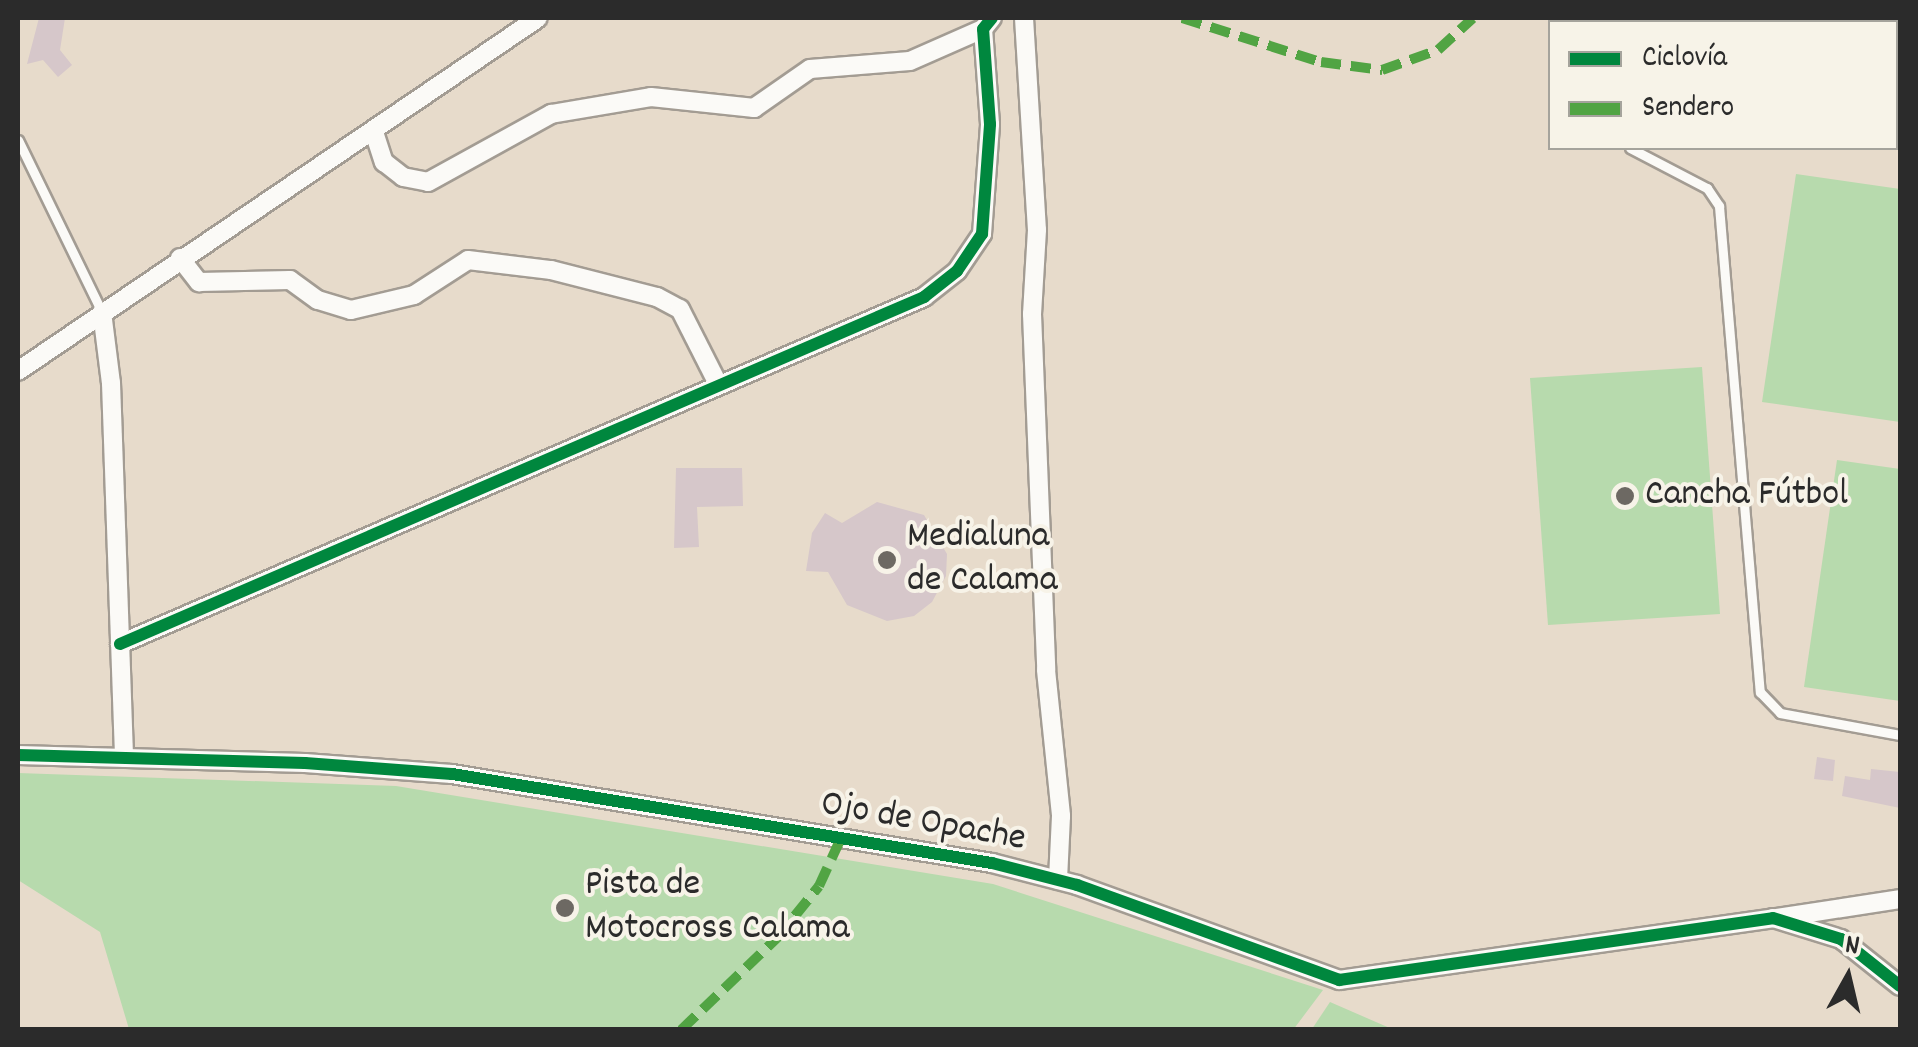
<!DOCTYPE html>
<html>
<head>
<meta charset="utf-8">
<style>
	body { margin:0 }
	#map { position:relative; width:1918px; height:1047px; overflow:hidden; background:#e7dbcb; font-family:Dekko,sans-serif }
	div>[style] { position:absolute }
	.green>* { inset:0; background:#b7daad }
	.building>* { inset:0; background:#d6c7ca }
	.roads { filter:drop-shadow(2px 0 #a39c93) drop-shadow(-2px 0 #a39c93) drop-shadow(0 2px #a39c93) drop-shadow(0 -2px #a39c93) }
	.lane>* { height:9px; margin:-4.5px; padding:0 4.5px; transform-origin:4.5px; border-radius:4.5px; background:#fbfaf7 }
	.street>* { height:18px; margin:-9px; padding:0 9px; transform-origin:9px; border-radius:9px; background:#fbfaf7 }
	.quiet>* { height:10px; margin-top:-5px; transform-origin:0; background:repeating-linear-gradient(90deg,#51a443 0 20px,transparent 0 30px) }
	.cycleway>* { height:12px; margin:-6px; padding:0 6px; transform-origin:6px; border-radius:6px; background:#00873e }
	.dots>* { width:28px; height:28px; translate:-50% -50%; box-sizing:border-box; border:5px solid #f7f3e8; border-radius:50% }
	span { translate:-50% -50%; white-space:nowrap; text-align:center; line-height:1.15; -webkit-text-stroke:8px #f7f3e8; paint-order:stroke }
	.poi-label { font-size:38px; color:#2b2b2b }
	.left { translate:0 -50%; text-align:left }
	.street-label { font-size:38px; color:#2b2b2b }
	.frame { position:absolute; inset:0; border:20px solid #2b2b2b; pointer-events:none }
	.legend { position:absolute; left:1548px; top:20px; width:350px; height:130px; box-sizing:border-box; background:#f7f3e8; border:2px solid #a5a39c; margin:0; padding:12px 18px; list-style:none; font-size:30px; color:#2b2b2b }
	.legend li { display:flex; align-items:center; gap:20px; height:50px }
	.legend b { width:50px; border:2px solid #a5a39c }
	.north { position:absolute; left:1798px; top:927px; width:100px; height:100px; -webkit-text-stroke:8px #f7f3e8; paint-order:stroke; rotate:8deg; font-size:28px; font-weight:700; line-height:40px; text-align:center; color:#2b2b2b }
	.north::after { content:''; display:block; margin:auto; width:35px; height:45px; background:#2b2b2b; clip-path:polygon(50% 0,100% 100%,50% 72%,0 100%) }
</style>
</head>
<body>
<div id="map">
	<div class="green">
		<i style="clip-path:polygon(1742px 18px,1893px 18px,1741px 22px)"></i>
		<i style="clip-path:polygon(1796px 174px,1900px 189px,1900px 422px,1762px 402px)"></i>
		<i style="clip-path:polygon(1702px 367px,1720px 614px,1548px 625px,1530px 378px)"></i>
		<i style="clip-path:polygon(1837px 460px,1900px 469px,1900px 701px,1804px 687px)"></i>
		<i style="clip-path:polygon(18px 773px,396px 786px,993px 884px,1323px 990px,1293px 1030px,129px 1029px,100px 932px,18px 880px)"></i>
		<i style="clip-path:polygon(1330px 1002px,1392px 1029px,1312px 1029px)"></i>
	</div>
	<div class="building">
		<i style="clip-path:polygon(39px 18px,65px 18px,60px 50px,72px 65px,58px 77px,43px 60px,27px 64px)"></i>
		<i style="clip-path:polygon(676px 468px,742px 468px,743px 506px,697px 507px,699px 547px,674px 548px)"></i>
		<i style="clip-path:polygon(877px 502px,924px 515px,947px 554px,946px 576px,932px 602px,914px 616px,887px 621px,847px 605px,828px 572px,806px 571px,812px 533px,825px 513px,842px 523px)"></i>
		<i style="clip-path:polygon(1817px 757px,1835px 760px,1833px 781px,1814px 779px)"></i>
		<i style="clip-path:polygon(1871px 769px,1900px 772px,1900px 808px,1842px 796px,1845px 776px,1870px 780px)"></i>
	</div>
	<div class="roads">
		<div class="lane">
			<i style="left:1610px;top:18px;width:4px;rotate:90deg"></i>
			<i style="left:18px;top:140px;width:191px;rotate:64deg"></i>
			<i style="left:1630px;top:148px;width:87px;rotate:27.5deg"></i>
			<i style="left:1707px;top:188px;width:22px;rotate:56deg"></i>
			<i style="left:1719px;top:206px;width:488px;rotate:85.2deg"></i>
			<i style="left:1760px;top:692px;width:29px;rotate:46deg"></i>
			<i style="left:1780px;top:713px;width:122px;rotate:10.4deg"></i>
		</div>
		<div class="street">
			<i style="left:1024px;top:18px;width:212px;rotate:86.5deg"></i>
			<i style="left:1037px;top:230px;width:84px;rotate:93.4deg"></i>
			<i style="left:1032px;top:314px;width:356px;rotate:87.7deg"></i>
			<i style="left:1046px;top:670px;width:147px;rotate:84.1deg"></i>
			<i style="left:1061px;top:816px;width:64px;rotate:92.7deg"></i>
			<i style="left:374px;top:132px;width:32px;rotate:72deg"></i>
			<i style="left:384px;top:162px;width:24px;rotate:38deg"></i>
			<i style="left:403px;top:177px;width:25px;rotate:11deg"></i>
			<i style="left:428px;top:182px;width:141px;rotate:-28.9deg"></i>
			<i style="left:551px;top:114px;width:101px;rotate:-9.6deg"></i>
			<i style="left:651px;top:97px;width:104px;rotate:6.1deg"></i>
			<i style="left:754px;top:108px;width:68px;rotate:-34.9deg"></i>
			<i style="left:810px;top:69px;width:100px;rotate:-4.6deg"></i>
			<i style="left:910px;top:61px;width:80px;rotate:-23.7deg"></i>
			<i style="left:180px;top:258px;width:31px;rotate:52deg"></i>
			<i style="left:199px;top:282px;width:91px;rotate:-1.3deg"></i>
			<i style="left:290px;top:280px;width:34px;rotate:36deg"></i>
			<i style="left:318px;top:300px;width:34px;rotate:17deg"></i>
			<i style="left:351px;top:310px;width:65px;rotate:-13.4deg"></i>
			<i style="left:414px;top:295px;width:64px;rotate:-32.9deg"></i>
			<i style="left:468px;top:260px;width:84px;rotate:6.9deg"></i>
			<i style="left:551px;top:270px;width:109px;rotate:14.3deg"></i>
			<i style="left:657px;top:297px;width:26px;rotate:28deg"></i>
			<i style="left:680px;top:309px;width:82px;rotate:63.1deg"></i>
			<i style="left:102px;top:312px;width:72px;rotate:82.8deg"></i>
			<i style="left:111px;top:383px;width:375px;rotate:88deg"></i>
			<i style="left:18px;top:371px;width:628px;rotate:-34.17deg"></i>
			<i style="left:120px;top:644px;width:876px;rotate:-23.34deg"></i>
			<i style="left:924px;top:297px;width:42px;rotate:-38.2deg"></i>
			<i style="left:957px;top:271px;width:45px;rotate:-56deg"></i>
			<i style="left:982px;top:234px;width:110px;rotate:-85.8deg"></i>
			<i style="left:990px;top:124px;width:95px;rotate:-94.2deg"></i>
			<i style="left:983px;top:29px;width:14px;rotate:-51deg"></i>
			<i style="left:18px;top:755px;width:287px;rotate:1.6deg"></i>
			<i style="left:305px;top:763px;width:147px;rotate:4.3deg"></i>
			<i style="left:452px;top:774px;width:547px;rotate:9.36deg"></i>
			<i style="left:992px;top:863px;width:88px;rotate:14.5deg"></i>
			<i style="left:1077px;top:885px;width:279px;rotate:19.9deg"></i>
			<i style="left:1339px;top:980px;width:438px;rotate:-8.1deg"></i>
			<i style="left:1773px;top:918px;width:71px;rotate:17.2deg"></i>
			<i style="left:1841px;top:939px;width:75px;rotate:38.5deg"></i>
			<i style="left:1777px;top:918px;width:124px;rotate:-8.8deg"></i>
		</div>
	</div>
	<div class="quiet">
		<i style="left:1182px;top:18px;width:146px;rotate:17.6deg"></i>
		<i style="left:1321px;top:62px;width:62px;rotate:7.5deg"></i>
		<i style="left:1382px;top:70px;width:59px;rotate:-19.7deg"></i>
		<i style="left:1438px;top:50px;width:47px;rotate:-42.4deg"></i>
		<i style="left:681px;top:1030px;width:132px;rotate:-43.8deg"></i>
		<i style="left:776px;top:939px;width:68px;rotate:-50.9deg"></i>
		<i style="left:819px;top:886px;width:53px;rotate:-65.4deg"></i>
	</div>
	<div class="cycleway">
		<i style="left:120px;top:644px;width:876px;rotate:-23.34deg"></i>
		<i style="left:924px;top:297px;width:42px;rotate:-38.2deg"></i>
		<i style="left:957px;top:271px;width:45px;rotate:-56deg"></i>
		<i style="left:982px;top:234px;width:110px;rotate:-85.8deg"></i>
		<i style="left:990px;top:124px;width:95px;rotate:-94.2deg"></i>
		<i style="left:983px;top:29px;width:14px;rotate:-51deg"></i>
		<i style="left:18px;top:755px;width:287px;rotate:1.6deg"></i>
		<i style="left:305px;top:763px;width:147px;rotate:4.3deg"></i>
		<i style="left:452px;top:774px;width:547px;rotate:9.36deg"></i>
		<i style="left:992px;top:863px;width:88px;rotate:14.5deg"></i>
		<i style="left:1077px;top:885px;width:279px;rotate:19.9deg"></i>
		<i style="left:1339px;top:980px;width:438px;rotate:-8.1deg"></i>
		<i style="left:1773px;top:918px;width:71px;rotate:17.2deg"></i>
		<i style="left:1841px;top:939px;width:75px;rotate:38.5deg"></i>
	</div>
	<div class="dots">
		<i style="left:1625px;top:496px;background:#6d6963"></i>
		<i style="left:887px;top:560px;background:#6d6963"></i>
		<i style="left:565px;top:908px;background:#6d6963"></i>
	</div>
	<div class="poi-label">
		<span class="left" style="left:1645px;top:496px">Cancha Fútbol</span>
		<span class="left" style="left:907px;top:560px">Medialuna<br>de Calama</span>
		<span class="left" style="left:585px;top:908px">Pista de<br>Motocross Calama</span>
	</div>
	<div class="street-label">
		<span style="left:923px;top:823px;rotate:10deg">Ojo de Opache</span>
	</div>
	<div class="frame"></div>
	<ul class="legend">
	<li><b style="height:12px;background:#00873e"></b>Ciclovía</li>
	<li><b style="height:12px;background:#51a443"></b>Sendero</li>
	</ul>
	<div class="north">N</div>
</div>
</body>
</html>
